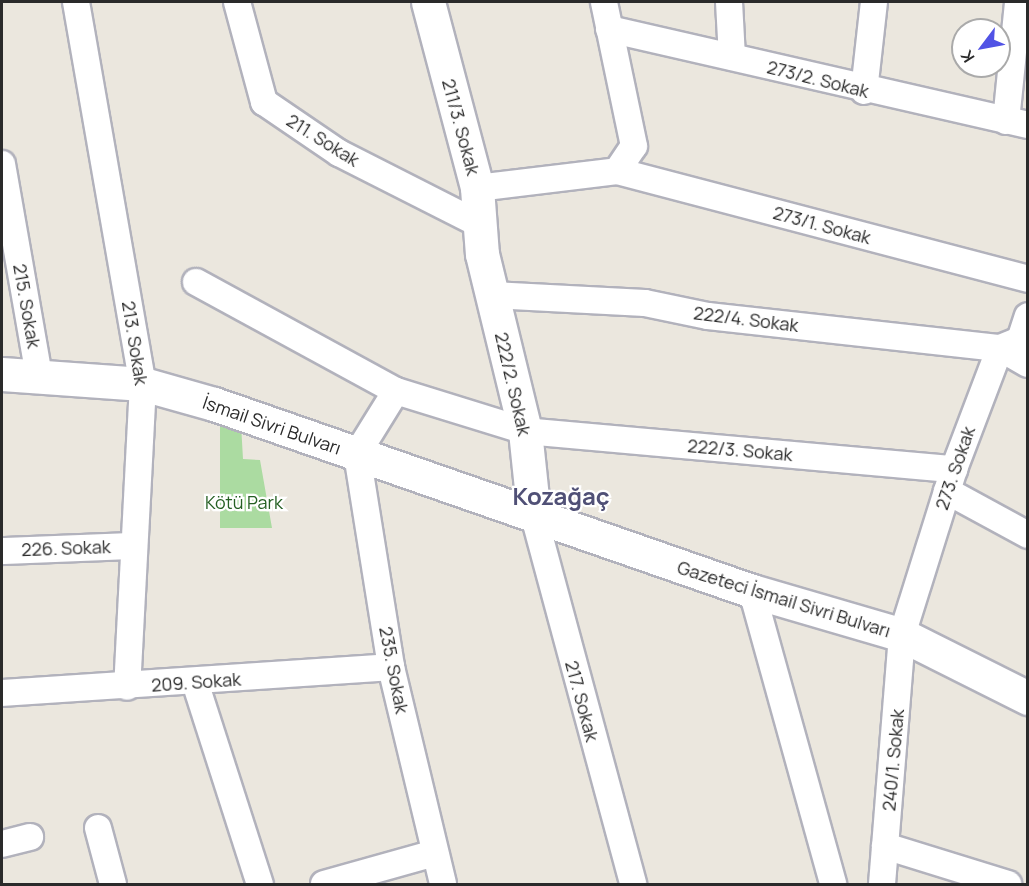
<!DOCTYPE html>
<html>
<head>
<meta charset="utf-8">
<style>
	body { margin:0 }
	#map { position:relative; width:1029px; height:886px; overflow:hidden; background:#ebe7de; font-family:Manrope,sans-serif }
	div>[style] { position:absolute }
	.green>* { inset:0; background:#abdba1 }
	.roads { filter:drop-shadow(2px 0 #b2b2bc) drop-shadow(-2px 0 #b2b2bc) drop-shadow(0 2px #b2b2bc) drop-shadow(0 -2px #b2b2bc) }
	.street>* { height:26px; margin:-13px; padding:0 13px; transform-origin:13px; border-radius:13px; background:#fff }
	.secondary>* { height:33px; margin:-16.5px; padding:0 16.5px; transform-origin:16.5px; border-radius:16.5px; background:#fff }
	span { translate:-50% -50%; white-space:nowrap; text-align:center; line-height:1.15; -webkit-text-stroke:4.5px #fff; paint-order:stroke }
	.street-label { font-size:18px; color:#2a2a2a }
	.park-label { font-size:18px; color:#255f23 }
	.district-label { font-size:24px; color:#505076; font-weight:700 }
	.frame { position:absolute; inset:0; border:3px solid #2a2a2a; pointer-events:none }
	.north { position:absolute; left:951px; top:18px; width:60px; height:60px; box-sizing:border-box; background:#fff; border:2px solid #aaa; border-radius:50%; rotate:238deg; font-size:16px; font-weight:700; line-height:24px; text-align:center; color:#2a2a2a }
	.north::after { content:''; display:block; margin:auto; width:21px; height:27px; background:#5153e5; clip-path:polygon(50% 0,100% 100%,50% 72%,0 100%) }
</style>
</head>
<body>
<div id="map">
	<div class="green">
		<i style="clip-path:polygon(220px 422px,241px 424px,243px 459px,260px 460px,272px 528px,220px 528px)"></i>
	</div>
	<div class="roads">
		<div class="street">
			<i style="left:76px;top:2px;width:388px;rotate:80.1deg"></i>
			<i style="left:143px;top:384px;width:303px;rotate:93deg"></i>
			<i style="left:237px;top:2px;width:104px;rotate:74.9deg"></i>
			<i style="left:264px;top:102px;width:91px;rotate:34.2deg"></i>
			<i style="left:339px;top:153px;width:155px;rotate:26.9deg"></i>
			<i style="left:729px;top:2px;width:55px;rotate:86.9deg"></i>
			<i style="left:609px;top:29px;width:430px;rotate:12.9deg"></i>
			<i style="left:864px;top:91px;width:90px;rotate:-83.6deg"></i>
			<i style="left:1006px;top:121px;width:120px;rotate:-84.2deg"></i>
			<i style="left:2px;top:164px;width:216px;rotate:80.1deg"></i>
			<i style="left:617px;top:171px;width:425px;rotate:14.7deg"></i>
			<i style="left:477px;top:188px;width:141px;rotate:-6.9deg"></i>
			<i style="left:617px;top:171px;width:30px;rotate:-56deg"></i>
			<i style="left:634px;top:146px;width:147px;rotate:-101.8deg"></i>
			<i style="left:196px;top:282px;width:228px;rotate:28.6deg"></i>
			<i style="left:396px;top:391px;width:135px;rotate:17.2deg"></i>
			<i style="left:525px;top:431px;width:431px;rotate:5.1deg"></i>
			<i style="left:492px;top:295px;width:153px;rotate:3deg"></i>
			<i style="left:645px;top:303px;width:64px;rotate:11.7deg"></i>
			<i style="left:708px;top:316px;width:294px;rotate:6.3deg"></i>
			<i style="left:1000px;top:348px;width:32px;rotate:30deg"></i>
			<i style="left:396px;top:391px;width:74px;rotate:121.8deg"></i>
			<i style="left:357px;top:454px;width:216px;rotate:80.9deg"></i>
			<i style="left:391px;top:667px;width:223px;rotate:76.5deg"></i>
			<i style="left:947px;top:491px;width:92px;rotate:28.5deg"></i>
			<i style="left:534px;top:516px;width:381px;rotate:74.9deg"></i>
			<i style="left:2px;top:551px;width:129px;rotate:-2.2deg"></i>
			<i style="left:752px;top:591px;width:304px;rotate:74.5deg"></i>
			<i style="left:195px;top:682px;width:212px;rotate:72.2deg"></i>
			<i style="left:2px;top:693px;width:390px;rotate:-3.8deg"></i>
			<i style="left:98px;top:828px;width:58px;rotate:75deg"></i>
			<i style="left:2px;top:844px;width:29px;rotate:-14deg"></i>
			<i style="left:885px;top:846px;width:129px;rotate:17.2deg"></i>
			<i style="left:324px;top:884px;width:115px;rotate:-15.6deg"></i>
			<i style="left:882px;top:884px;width:250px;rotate:-85.4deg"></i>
			<i style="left:902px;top:635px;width:174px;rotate:-72.6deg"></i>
			<i style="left:954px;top:469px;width:129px;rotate:-69.2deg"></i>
			<i style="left:1000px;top:348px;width:22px;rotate:-22deg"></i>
			<i style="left:1020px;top:340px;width:25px;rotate:-72deg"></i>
		</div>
		<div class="secondary">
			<i style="left:428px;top:2px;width:192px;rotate:75.2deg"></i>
			<i style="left:477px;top:188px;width:66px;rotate:85.7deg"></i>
			<i style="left:482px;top:254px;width:182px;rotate:76.3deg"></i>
			<i style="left:525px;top:431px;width:85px;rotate:84deg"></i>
			<i style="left:2px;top:374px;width:141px;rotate:4.1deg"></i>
			<i style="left:143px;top:384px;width:74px;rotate:15.7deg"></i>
			<i style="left:214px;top:404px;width:570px;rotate:19.17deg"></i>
			<i style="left:752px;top:591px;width:156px;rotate:16.3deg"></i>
			<i style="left:902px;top:635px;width:141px;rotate:26.6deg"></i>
		</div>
	</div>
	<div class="street-label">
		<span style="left:818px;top:79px;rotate:14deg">273/2. Sokak</span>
		<span style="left:461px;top:127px;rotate:75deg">211/3. Sokak</span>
		<span style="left:323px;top:140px;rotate:32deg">211. Sokak</span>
		<span style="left:822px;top:225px;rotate:15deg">273/1. Sokak</span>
		<span style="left:27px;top:306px;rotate:80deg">215. Sokak</span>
		<span style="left:746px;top:319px;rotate:7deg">222/4. Sokak</span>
		<span style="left:135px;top:343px;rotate:81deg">213. Sokak</span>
		<span style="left:513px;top:384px;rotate:77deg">222/2. Sokak</span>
		<span style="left:272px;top:425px;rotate:19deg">İsmail Sivri Bulvarı</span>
		<span style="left:740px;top:450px;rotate:5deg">222/3. Sokak</span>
		<span style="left:955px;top:468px;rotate:-71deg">273. Sokak</span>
		<span style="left:66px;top:548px;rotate:-2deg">226. Sokak</span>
		<span style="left:784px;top:599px;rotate:17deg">Gazeteci İsmail Sivri Bulvarı</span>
		<span style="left:394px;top:670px;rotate:79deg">235. Sokak</span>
		<span style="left:196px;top:682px;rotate:-4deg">209. Sokak</span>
		<span style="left:582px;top:701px;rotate:75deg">217. Sokak</span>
		<span style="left:893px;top:760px;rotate:-85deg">240/1. Sokak</span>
	</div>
	<div class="park-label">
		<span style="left:244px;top:502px">Kötü Park</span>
	</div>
	<div class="district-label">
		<span style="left:561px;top:496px">Kozağaç</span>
	</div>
	<div class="frame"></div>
	<div class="north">K</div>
</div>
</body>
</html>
